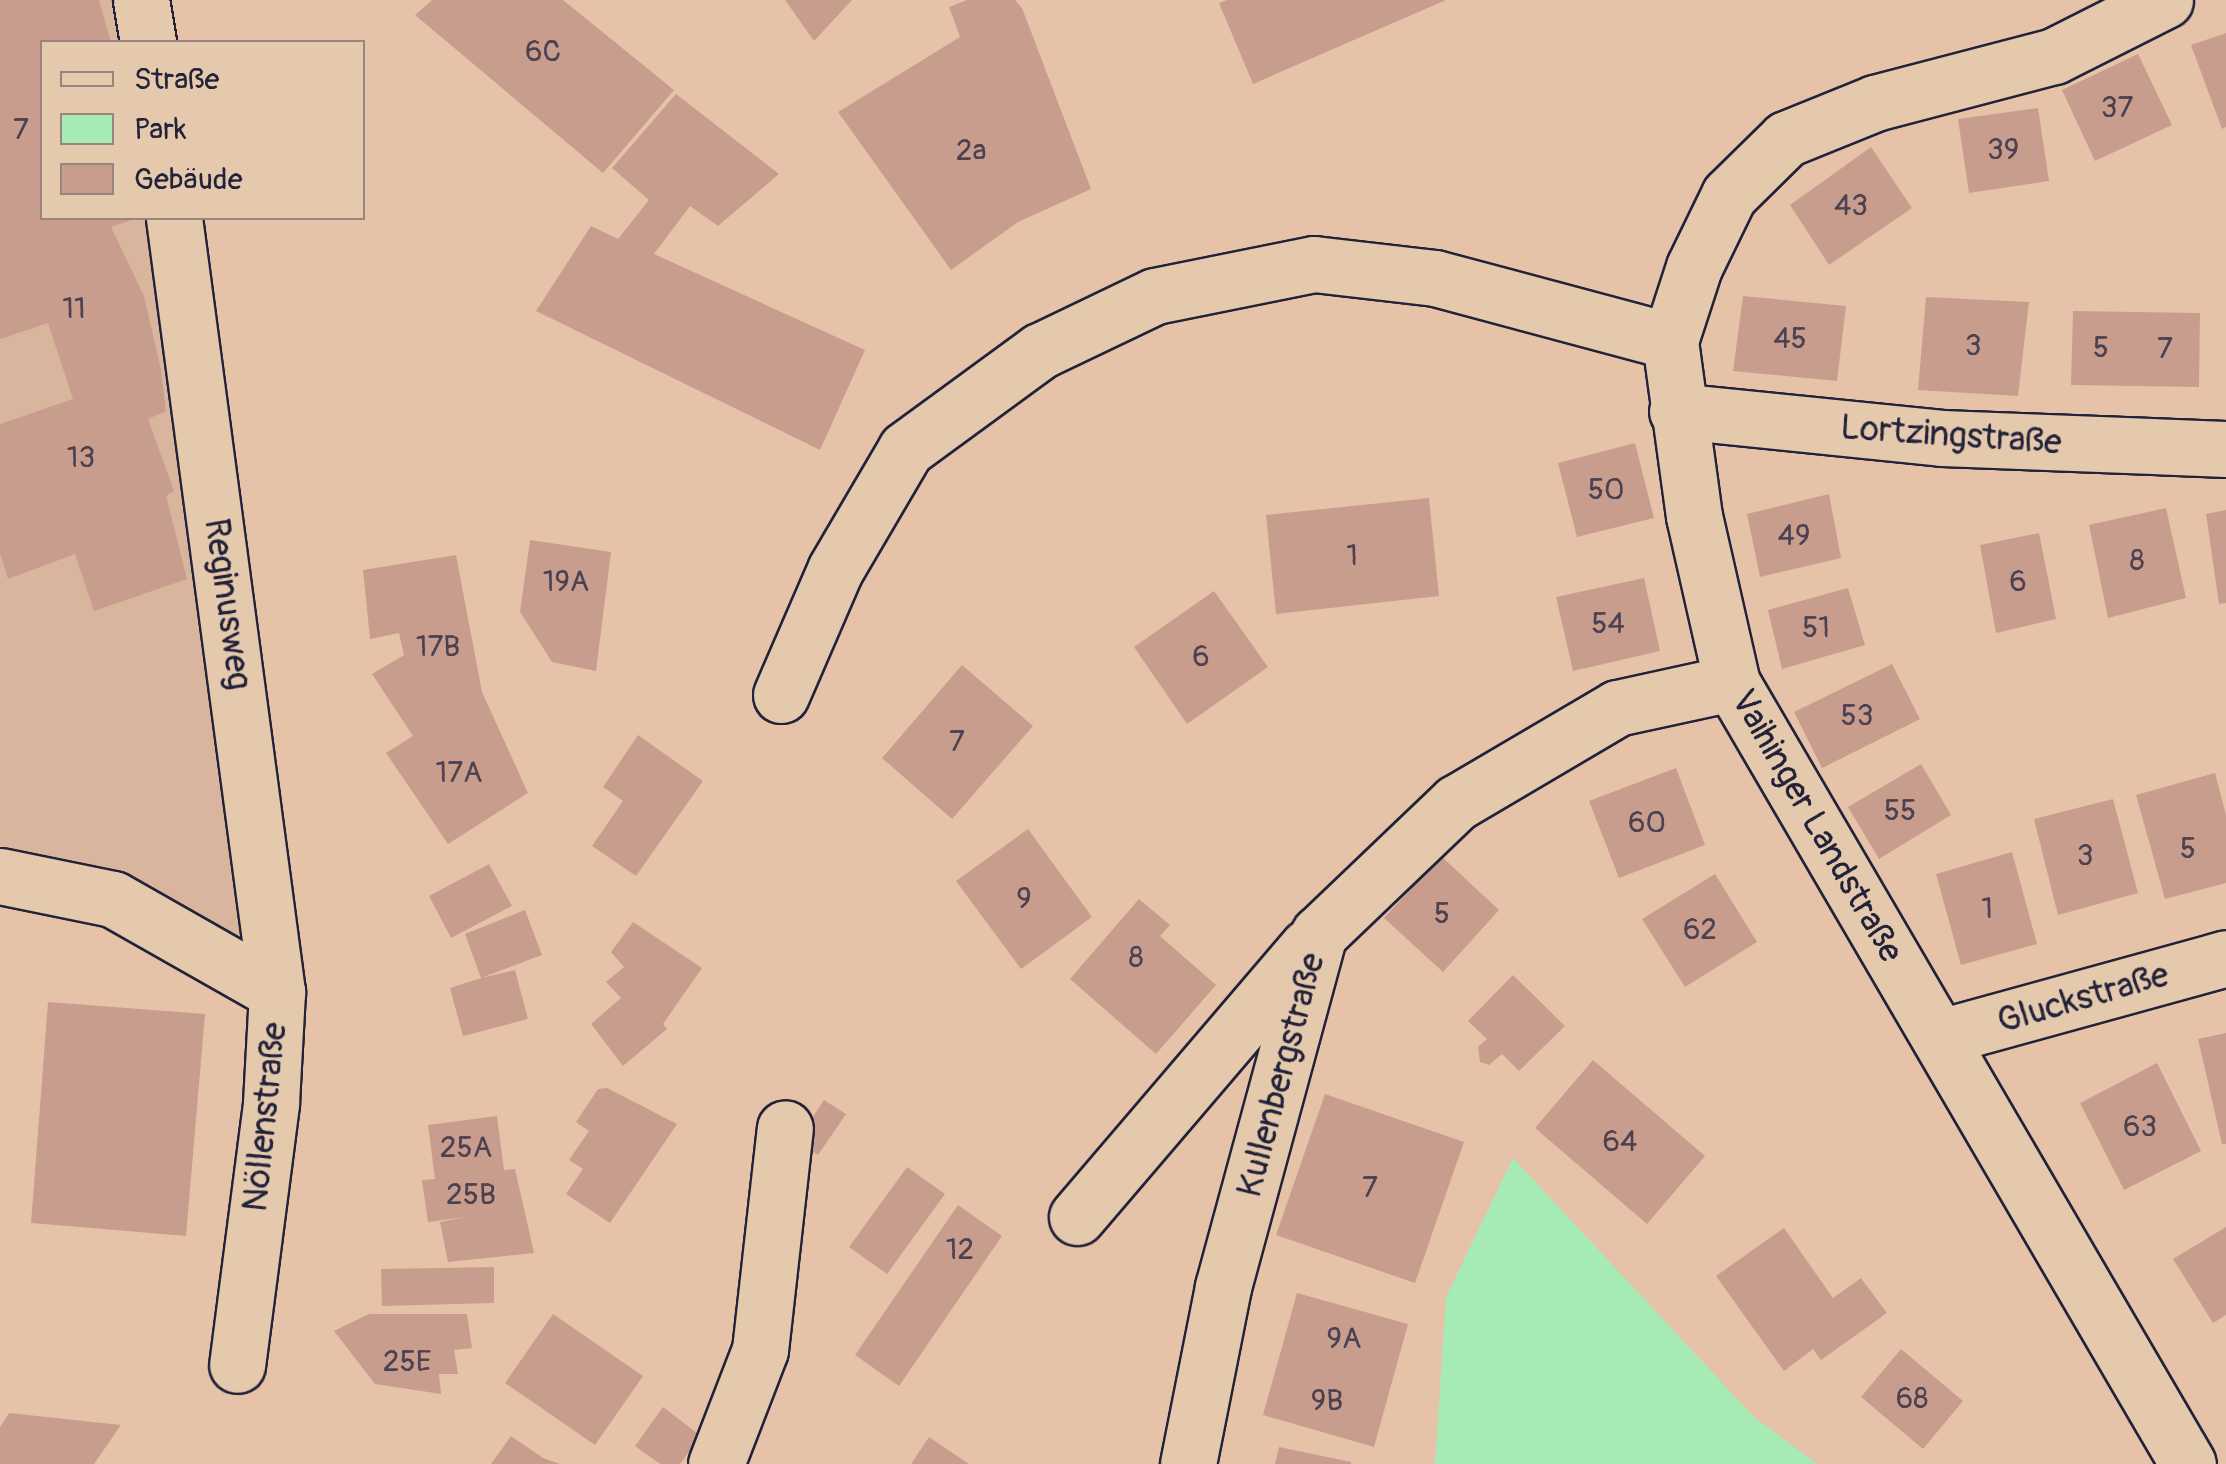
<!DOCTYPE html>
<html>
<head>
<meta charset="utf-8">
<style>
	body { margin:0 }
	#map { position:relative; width:2226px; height:1464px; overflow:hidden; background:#e6c3a8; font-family:Pangolin,sans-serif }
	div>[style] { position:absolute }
	.built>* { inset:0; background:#d9b59e }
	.green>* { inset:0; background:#a6eab5 }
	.building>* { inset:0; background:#c99d8d }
	.roads { filter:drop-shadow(2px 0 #22223b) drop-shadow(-2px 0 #22223b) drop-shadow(0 2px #22223b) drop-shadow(0 -2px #22223b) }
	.street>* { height:55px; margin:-27.5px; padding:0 27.5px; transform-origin:27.5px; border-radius:27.5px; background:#e5c9ac }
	span { translate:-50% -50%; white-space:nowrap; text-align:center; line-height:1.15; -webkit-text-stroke:8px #e5c9ac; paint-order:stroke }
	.number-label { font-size:30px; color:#4c4150 }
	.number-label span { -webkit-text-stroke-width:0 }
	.street-label { font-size:35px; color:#22223b }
	.legend { position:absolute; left:40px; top:40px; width:325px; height:180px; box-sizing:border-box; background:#e5c9ac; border:2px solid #97867f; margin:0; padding:12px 18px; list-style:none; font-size:30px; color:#22223b }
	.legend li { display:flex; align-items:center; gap:20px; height:50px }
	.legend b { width:50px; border:2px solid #97867f }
</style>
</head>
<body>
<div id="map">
	<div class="built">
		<i style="clip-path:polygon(0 0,141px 0,148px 42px,42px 42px,42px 218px,174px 218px,265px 921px,226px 956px,116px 895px,0 849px)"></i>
	</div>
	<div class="green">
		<i style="clip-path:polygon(1513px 1158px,1754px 1417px,1817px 1464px,1435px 1464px,1446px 1297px)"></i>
	</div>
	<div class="building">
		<i style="clip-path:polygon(0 0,99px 0,111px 42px,42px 42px,42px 218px,137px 218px,111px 227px,144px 296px,161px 370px,166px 411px,148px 419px,174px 491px,166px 496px,187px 579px,94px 611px,75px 554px,8px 579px,0 553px,0 424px,73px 399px,48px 323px,0 339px)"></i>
		<i style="clip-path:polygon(432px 0,563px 0,674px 90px,603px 173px,415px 15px)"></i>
		<i style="clip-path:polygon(785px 0,852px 0,814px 41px)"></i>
		<i style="clip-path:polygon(967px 0,1015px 0,1022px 8px,1091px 189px,1018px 222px,951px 270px,838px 112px,960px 37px,949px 7px)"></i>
		<i style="clip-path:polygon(1227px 0,1446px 0,1253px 84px,1219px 3px)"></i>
		<i style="clip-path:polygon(2226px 33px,2226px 127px,2222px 129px,2191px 45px)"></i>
		<i style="clip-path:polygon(2138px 54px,2172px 125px,2095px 161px,2062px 90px)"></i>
		<i style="clip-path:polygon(676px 94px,779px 174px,718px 226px,690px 206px,654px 254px,865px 350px,820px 450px,536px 311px,591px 226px,618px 239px,649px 200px,612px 168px)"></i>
		<i style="clip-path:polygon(2038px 108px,2049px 181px,1969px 193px,1958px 119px)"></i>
		<i style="clip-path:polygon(1871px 147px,1912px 208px,1829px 265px,1790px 205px)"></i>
		<i style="clip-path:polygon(1743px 296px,1846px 306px,1837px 381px,1733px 371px)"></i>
		<i style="clip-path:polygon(1926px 297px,2029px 302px,2018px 396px,1918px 390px)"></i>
		<i style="clip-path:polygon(2073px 311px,2200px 313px,2199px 387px,2071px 385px)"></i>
		<i style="clip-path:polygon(1635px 443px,1654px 518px,1577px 537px,1558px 463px)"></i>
		<i style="clip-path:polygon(1829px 494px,1841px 558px,1760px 577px,1747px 514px)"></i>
		<i style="clip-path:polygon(1429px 498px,1439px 596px,1276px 614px,1266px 515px)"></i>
		<i style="clip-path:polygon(2166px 508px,2186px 598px,2108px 618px,2089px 525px)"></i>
		<i style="clip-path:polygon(2226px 510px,2226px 603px,2219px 604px,2206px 514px)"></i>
		<i style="clip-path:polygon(2039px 533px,2056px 619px,1996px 633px,1980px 545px)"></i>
		<i style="clip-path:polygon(530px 540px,611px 552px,596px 671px,552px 662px,520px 612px)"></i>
		<i style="clip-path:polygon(456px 555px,482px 692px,528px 793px,448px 844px,386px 753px,413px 736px,372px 674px,404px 655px,399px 633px,370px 639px,363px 570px)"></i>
		<i style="clip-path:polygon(1644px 578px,1660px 651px,1573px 671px,1556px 597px)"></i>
		<i style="clip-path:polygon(1848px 588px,1865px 645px,1782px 669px,1768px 610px)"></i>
		<i style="clip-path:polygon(1214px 591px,1268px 667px,1187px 724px,1134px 647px)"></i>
		<i style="clip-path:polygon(1892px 664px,1920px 719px,1822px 768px,1794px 712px)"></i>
		<i style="clip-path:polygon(962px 665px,1033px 726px,952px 819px,882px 758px)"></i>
		<i style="clip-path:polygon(638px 735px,703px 781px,636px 876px,592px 846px,623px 801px,603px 787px)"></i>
		<i style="clip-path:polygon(1921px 764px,1951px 815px,1879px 859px,1848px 807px)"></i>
		<i style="clip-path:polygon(1676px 768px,1705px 845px,1619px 878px,1589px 801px)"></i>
		<i style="clip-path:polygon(2215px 773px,2226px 815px,2226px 883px,2165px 899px,2136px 795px)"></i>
		<i style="clip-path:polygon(2113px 799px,2138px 893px,2058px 915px,2034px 819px)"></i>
		<i style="clip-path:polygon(1028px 829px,1092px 917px,1021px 969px,956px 881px)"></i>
		<i style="clip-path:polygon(2012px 852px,2037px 944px,1961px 965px,1936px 874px)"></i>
		<i style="clip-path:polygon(1441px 856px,1499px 910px,1443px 972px,1384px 918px)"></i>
		<i style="clip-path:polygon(489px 864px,512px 906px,451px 938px,429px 896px)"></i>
		<i style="clip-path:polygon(1715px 874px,1757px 942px,1685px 987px,1642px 919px)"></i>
		<i style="clip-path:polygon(1139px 899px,1170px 925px,1160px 936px,1216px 985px,1156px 1054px,1070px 979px)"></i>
		<i style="clip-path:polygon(525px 910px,542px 955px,481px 978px,515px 970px,528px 1019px,463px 1036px,450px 988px,481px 978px,465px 934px)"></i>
		<i style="clip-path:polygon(633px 922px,702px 968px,663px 1024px,667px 1029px,623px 1066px,591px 1024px,621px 998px,606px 982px,624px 967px,611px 952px)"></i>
		<i style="clip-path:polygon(1513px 975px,1565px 1026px,1519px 1071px,1502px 1054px,1489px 1065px,1480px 1062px,1478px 1047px,1487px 1039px,1468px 1021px)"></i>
		<i style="clip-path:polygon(48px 1002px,205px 1014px,186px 1236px,31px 1223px)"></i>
		<i style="clip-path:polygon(2226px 1033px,2226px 1144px,2222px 1144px,2198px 1039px)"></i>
		<i style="clip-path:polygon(1593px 1060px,1705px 1156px,1647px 1224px,1535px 1128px)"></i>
		<i style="clip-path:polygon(2157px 1063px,2201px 1151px,2124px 1190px,2080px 1103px)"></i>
		<i style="clip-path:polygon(607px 1088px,677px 1124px,610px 1223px,566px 1194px,583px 1169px,569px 1160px,589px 1131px,576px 1122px,598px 1089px)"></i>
		<i style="clip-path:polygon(1325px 1094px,1464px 1142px,1415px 1283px,1276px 1235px)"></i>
		<i style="clip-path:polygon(824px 1100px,846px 1114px,818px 1155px,797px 1141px)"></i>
		<i style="clip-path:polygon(497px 1116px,504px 1170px,515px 1169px,534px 1253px,448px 1262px,440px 1222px,466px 1217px,428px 1222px,422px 1180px,435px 1179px,428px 1125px)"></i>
		<i style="clip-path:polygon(907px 1167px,945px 1194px,887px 1274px,849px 1247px)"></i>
		<i style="clip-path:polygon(958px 1205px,1002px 1236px,899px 1386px,855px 1355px)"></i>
		<i style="clip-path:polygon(2226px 1227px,2226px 1315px,2213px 1323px,2173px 1259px)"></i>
		<i style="clip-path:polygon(1784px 1228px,1833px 1298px,1861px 1278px,1887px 1313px,1821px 1360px,1813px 1349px,1784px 1371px,1716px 1276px)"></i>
		<i style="clip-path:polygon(494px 1267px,494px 1303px,382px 1306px,381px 1269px)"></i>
		<i style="clip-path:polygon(1297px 1293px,1408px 1324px,1374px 1447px,1263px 1415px)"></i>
		<i style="clip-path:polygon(369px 1314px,467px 1314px,472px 1348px,454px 1350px,458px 1374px,439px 1374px,441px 1394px,375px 1384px,334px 1331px)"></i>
		<i style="clip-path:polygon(553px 1314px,643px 1376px,595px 1445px,505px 1383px)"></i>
		<i style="clip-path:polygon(1901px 1349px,1963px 1401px,1923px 1449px,1861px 1397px)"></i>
		<i style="clip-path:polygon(663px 1407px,701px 1436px,680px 1464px,660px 1464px,635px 1446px)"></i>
		<i style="clip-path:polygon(9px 1413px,121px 1425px,94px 1464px,0 1464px,0 1427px)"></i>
		<i style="clip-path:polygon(511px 1436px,543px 1458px,560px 1464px,491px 1464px)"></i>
		<i style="clip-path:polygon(929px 1437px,969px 1464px,911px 1464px)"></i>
		<i style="clip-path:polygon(1279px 1447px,1351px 1462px,1351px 1464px,1275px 1464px)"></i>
	</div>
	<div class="roads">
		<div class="street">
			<i style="left:141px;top:0;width:43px;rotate:80.5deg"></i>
			<i style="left:2165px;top:0;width:124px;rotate:153.2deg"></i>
			<i style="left:2054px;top:56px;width:185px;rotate:165.3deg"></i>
			<i style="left:1875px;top:103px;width:96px;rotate:158deg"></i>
			<i style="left:1786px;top:139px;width:80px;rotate:135.5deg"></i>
			<i style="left:1729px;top:195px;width:80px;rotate:115.9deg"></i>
			<i style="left:1694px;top:267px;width:78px;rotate:108deg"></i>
			<i style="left:1670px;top:341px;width:177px;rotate:82.2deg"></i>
			<i style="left:1694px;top:516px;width:171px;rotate:77.2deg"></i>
			<i style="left:1732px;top:683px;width:904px;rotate:59.72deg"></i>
			<i style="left:174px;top:218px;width:781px;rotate:82.42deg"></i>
			<i style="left:277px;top:992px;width:112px;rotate:93.1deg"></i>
			<i style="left:271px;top:1104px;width:263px;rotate:97.4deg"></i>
			<i style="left:1677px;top:411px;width:266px;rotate:5.8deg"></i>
			<i style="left:1942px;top:438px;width:284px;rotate:2.2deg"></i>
			<i style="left:781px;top:695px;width:136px;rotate:-66.6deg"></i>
			<i style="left:835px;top:570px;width:140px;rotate:-59.6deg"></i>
			<i style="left:906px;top:449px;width:166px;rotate:-36.2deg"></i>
			<i style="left:1040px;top:351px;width:127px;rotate:-25.6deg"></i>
			<i style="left:1155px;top:296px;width:162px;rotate:-11.4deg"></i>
			<i style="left:1314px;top:264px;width:122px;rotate:6.6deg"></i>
			<i style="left:1435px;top:278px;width:243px;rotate:15deg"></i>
			<i style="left:0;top:876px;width:115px;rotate:11.5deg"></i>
			<i style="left:113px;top:899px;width:189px;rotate:29.6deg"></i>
			<i style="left:1940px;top:1037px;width:297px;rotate:-15.4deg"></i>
			<i style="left:1077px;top:1217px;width:355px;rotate:-49.5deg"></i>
			<i style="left:716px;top:1464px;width:122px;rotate:-68.9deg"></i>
			<i style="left:760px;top:1350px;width:223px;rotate:-83.6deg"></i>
			<i style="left:1188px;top:1464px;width:180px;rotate:-78.8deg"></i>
			<i style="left:1223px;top:1287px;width:366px;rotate:-74.8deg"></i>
			<i style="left:1319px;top:934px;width:190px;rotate:-43.7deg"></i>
			<i style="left:1456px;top:803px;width:187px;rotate:-30.5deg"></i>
			<i style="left:1617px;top:708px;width:118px;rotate:-12.3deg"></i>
		</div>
	</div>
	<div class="number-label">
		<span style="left:543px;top:52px">6C</span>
		<span style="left:2117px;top:108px">37</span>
		<span style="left:21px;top:130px">7</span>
		<span style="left:2003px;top:150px">39</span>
		<span style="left:971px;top:151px">2a</span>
		<span style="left:1851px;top:206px">43</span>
		<span style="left:74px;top:309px">11</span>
		<span style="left:1790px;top:339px">45</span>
		<span style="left:1973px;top:346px">3</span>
		<span style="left:2101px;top:348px">5</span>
		<span style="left:2165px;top:349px">7</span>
		<span style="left:81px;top:458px">13</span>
		<span style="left:1606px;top:490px">50</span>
		<span style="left:1794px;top:536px">49</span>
		<span style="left:1352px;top:556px">1</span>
		<span style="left:2137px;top:561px">8</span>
		<span style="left:566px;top:582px">19A</span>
		<span style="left:2018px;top:582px">6</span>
		<span style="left:1608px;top:624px">54</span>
		<span style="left:1816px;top:628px">51</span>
		<span style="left:438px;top:647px">17B</span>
		<span style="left:1201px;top:657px">6</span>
		<span style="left:1857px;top:716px">53</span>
		<span style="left:957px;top:742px">7</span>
		<span style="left:459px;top:773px">17A</span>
		<span style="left:1900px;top:811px">55</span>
		<span style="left:1647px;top:823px">60</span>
		<span style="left:2188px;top:849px">5</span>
		<span style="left:2085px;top:856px">3</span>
		<span style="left:1024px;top:899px">9</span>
		<span style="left:1987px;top:909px">1</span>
		<span style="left:1442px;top:914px">5</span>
		<span style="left:1700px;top:930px">62</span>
		<span style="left:1136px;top:958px">8</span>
		<span style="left:2140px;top:1127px">63</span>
		<span style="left:1620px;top:1142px">64</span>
		<span style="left:466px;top:1148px">25A</span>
		<span style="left:1370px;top:1188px">7</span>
		<span style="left:471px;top:1195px">25B</span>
		<span style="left:960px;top:1250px">12</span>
		<span style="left:1344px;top:1339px">9A</span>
		<span style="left:407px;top:1362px">25E</span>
		<span style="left:1912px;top:1399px">68</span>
		<span style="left:1327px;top:1401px">9B</span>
	</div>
	<div class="street-label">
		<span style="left:1951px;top:435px;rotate:4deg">Lortzingstraße</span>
		<span style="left:228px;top:604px;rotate:82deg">Reginusweg</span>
		<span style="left:1817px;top:826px;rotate:60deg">Vaihinger Landstraße</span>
		<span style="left:2083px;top:998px;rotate:-16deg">Gluckstraße</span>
		<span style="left:1281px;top:1075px;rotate:-75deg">Kullenbergstraße</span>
		<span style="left:265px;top:1117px;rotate:-84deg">Nöllenstraße</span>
	</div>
	<ul class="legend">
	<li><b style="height:12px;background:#e5c9ac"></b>Straße</li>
	<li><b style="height:28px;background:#a6eab5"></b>Park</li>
	<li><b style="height:28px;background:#c99d8d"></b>Gebäude</li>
	</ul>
</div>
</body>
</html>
